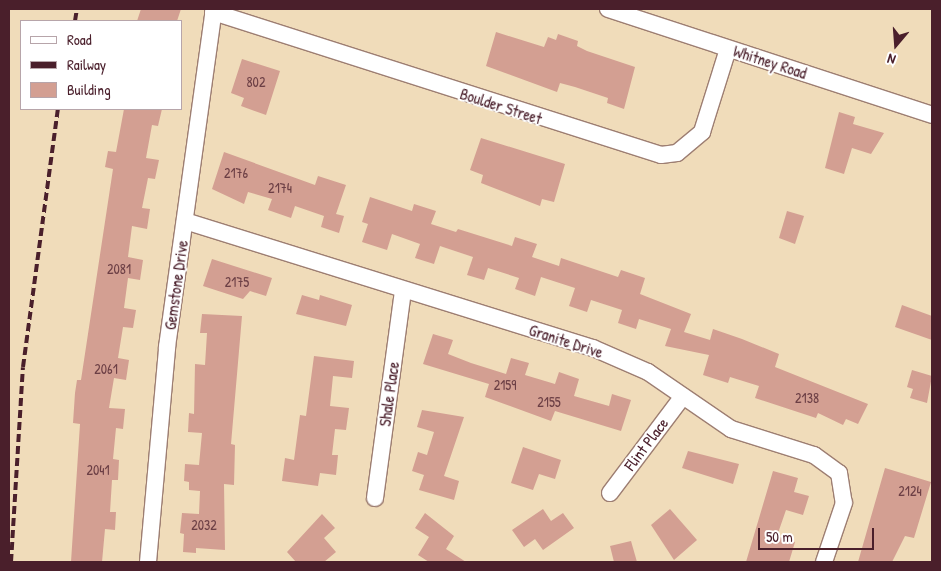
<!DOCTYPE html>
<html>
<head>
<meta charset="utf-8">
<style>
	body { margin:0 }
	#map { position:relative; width:941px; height:571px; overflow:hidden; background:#f0dcba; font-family:"Patrick Hand",sans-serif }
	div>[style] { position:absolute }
	.building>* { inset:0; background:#d39f92 }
	.roads { filter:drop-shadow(1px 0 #9d7e72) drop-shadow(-1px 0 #9d7e72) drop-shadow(0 1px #9d7e72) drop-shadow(0 -1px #9d7e72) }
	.minor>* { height:16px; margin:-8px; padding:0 8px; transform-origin:8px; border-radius:8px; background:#fff }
	.rail>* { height:4px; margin-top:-2px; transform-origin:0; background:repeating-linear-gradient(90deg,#4a1f2b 0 8px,transparent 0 12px) }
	span { translate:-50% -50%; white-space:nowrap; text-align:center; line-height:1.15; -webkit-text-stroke:4px #fff; paint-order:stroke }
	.number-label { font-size:14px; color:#6c3f45 }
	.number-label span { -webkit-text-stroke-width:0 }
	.street-label { font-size:16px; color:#4a1f2b }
	.frame { position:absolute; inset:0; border:10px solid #4a1f2b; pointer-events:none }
	.legend { position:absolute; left:20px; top:20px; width:162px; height:90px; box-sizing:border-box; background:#fff; border:1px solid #b7a5aa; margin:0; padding:6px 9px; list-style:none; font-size:15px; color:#4a1f2b }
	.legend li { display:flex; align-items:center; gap:10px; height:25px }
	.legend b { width:25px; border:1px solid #b7a5aa }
	.north { position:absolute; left:871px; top:20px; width:50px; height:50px; -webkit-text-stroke:4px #fff; paint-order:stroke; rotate:198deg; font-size:14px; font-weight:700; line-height:20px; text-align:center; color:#4a1f2b }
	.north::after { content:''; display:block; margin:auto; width:18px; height:22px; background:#4a1f2b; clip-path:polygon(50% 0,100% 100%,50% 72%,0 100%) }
	.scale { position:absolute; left:758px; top:528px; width:116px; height:22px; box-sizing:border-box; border:2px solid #4a1f2b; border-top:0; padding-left:6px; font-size:15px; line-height:18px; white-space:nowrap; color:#4a1f2b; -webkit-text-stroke:4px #fff; paint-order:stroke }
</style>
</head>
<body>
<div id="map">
	<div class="building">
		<i style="clip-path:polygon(141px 9px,181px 9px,177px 21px,137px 21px)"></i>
		<i style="clip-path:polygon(496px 32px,544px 47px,548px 37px,556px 40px,558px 34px,578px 41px,577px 46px,587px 51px,635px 67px,624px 109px,607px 103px,608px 98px,575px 87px,560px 83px,557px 92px,486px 66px)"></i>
		<i style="clip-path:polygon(242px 59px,280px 71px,266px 115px,241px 106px,244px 98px,231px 93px)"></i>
		<i style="clip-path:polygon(124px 109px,162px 109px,158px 126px,152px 125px,146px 158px,159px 160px,155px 179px,148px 178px,142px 208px,150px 209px,147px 229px,132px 226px,128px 257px,143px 260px,140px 280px,128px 278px,124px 308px,136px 310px,133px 328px,123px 327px,118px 358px,129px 360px,126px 380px,114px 378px,109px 408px,125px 409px,123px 429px,116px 428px,113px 459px,119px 460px,118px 480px,112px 480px,110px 512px,116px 512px,115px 530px,105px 529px,102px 562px,71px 562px,80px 424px,73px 423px,75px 393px,77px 380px,81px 380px,113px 169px,105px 167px,108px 151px,116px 152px)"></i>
		<i style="clip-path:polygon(839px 112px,855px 117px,853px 124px,884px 133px,871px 154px,852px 148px,844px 174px,825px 168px)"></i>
		<i style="clip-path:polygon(481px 138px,565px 164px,554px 202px,542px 199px,540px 206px,481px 183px,483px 175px,470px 170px)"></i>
		<i style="clip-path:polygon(224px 152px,315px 185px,318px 176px,346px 185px,336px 214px,344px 216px,339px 233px,321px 227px,324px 216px,295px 206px,291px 218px,268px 210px,272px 199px,248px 192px,244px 204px,212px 189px)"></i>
		<i style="clip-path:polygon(370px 197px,412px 211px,414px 204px,436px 211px,431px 224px,456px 232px,458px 229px,512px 246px,515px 237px,537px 244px,532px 257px,559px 266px,561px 258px,618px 277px,621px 270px,645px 278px,640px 294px,691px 314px,684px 332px,710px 340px,713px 329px,742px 339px,779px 354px,775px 367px,868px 404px,858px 424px,846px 419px,843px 425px,818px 413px,816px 418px,755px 398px,759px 386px,730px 377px,728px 383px,703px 375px,709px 355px,665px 346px,671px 329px,639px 319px,636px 329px,618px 323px,622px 310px,591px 300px,587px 312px,569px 306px,575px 288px,541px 277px,535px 296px,515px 289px,519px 278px,488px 268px,484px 280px,467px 275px,473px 257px,440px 246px,434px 264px,415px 258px,420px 244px,392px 234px,387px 250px,362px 242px,368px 224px,362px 222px)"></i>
		<i style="clip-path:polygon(787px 211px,804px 216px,795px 244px,779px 238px)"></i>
		<i style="clip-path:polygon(212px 259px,272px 278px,266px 296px,250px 291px,243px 299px,203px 286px)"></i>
		<i style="clip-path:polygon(302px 295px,319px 300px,320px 295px,352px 305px,346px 326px,296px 314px)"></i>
		<i style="clip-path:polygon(902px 305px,932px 316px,932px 340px,895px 327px)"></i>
		<i style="clip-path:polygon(202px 314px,242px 316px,231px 444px,235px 445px,234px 485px,224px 484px,225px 550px,196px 548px,196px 553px,183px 552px,184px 534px,180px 533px,182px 513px,199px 514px,200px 491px,189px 490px,189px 482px,184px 481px,185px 464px,199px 465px,202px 433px,188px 432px,189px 413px,194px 414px,195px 364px,205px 365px,207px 333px,200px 333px)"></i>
		<i style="clip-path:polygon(433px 334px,453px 340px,448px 354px,471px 363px,506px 374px,511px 358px,529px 363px,525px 375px,555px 384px,559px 372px,579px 379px,574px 396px,609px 406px,612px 394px,631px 400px,621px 431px,555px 411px,551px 421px,485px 397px,489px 384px,423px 364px)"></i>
		<i style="clip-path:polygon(314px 356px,354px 361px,352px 378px,333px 376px,330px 406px,349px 408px,346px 430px,335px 429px,332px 455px,338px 455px,336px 475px,320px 473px,318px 486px,282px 481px,285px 458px,294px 460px,300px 415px,306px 416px)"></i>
		<i style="clip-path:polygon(912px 370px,932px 376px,927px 403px,910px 398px,913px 389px,907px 387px)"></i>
		<i style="clip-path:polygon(422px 410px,464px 417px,444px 476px,459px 481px,454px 500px,419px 490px,424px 475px,412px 471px,418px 452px,427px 455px,434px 432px,417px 427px)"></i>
		<i style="clip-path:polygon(523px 447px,561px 460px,555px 479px,539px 474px,533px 490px,511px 483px)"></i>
		<i style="clip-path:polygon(688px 451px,739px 464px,733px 484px,682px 468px)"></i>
		<i style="clip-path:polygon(885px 468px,931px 482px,914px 538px,905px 536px,892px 562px,858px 562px)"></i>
		<i style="clip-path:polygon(773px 471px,798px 478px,794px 492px,809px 496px,803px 515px,786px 510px,777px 536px,795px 542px,789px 562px,746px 562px)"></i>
		<i style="clip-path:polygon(543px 509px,551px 521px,563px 513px,574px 528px,543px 550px,535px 539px,524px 547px,512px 530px)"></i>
		<i style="clip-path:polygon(670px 509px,697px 540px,674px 560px,651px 525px)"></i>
		<i style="clip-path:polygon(425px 513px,454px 536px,446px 549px,466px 562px,429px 562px,418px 555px,429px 537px,415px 528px)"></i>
		<i style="clip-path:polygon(322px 514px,335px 528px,324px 538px,336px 552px,324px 562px,296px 562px,287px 552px)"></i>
		<i style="clip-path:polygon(631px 541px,637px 562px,614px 562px,610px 546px)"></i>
	</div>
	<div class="roads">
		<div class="minor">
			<i style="left:608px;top:9px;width:341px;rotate:18.1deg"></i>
			<i style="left:213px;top:12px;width:470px;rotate:17.7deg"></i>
			<i style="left:661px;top:155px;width:16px;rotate:-7deg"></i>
			<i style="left:677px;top:153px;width:33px;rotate:-40deg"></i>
			<i style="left:702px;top:132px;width:87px;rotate:-72.6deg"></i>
			<i style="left:185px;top:221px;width:427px;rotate:17.3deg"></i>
			<i style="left:593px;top:348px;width:60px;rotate:23.6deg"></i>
			<i style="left:648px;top:372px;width:101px;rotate:34.5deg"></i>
			<i style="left:731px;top:429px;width:87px;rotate:17.4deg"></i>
			<i style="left:814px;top:455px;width:31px;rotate:36deg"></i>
			<i style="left:839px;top:473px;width:30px;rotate:81deg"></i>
			<i style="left:844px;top:503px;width:62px;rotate:108.7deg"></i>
			<i style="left:610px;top:493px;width:121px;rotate:-53deg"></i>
			<i style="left:375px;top:498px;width:210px;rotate:-82.3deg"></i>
			<i style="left:148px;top:562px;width:216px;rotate:-84.9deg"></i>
			<i style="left:167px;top:347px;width:341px;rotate:-82.1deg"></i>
		</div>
	</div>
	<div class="rail">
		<i style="left:75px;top:21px;width:12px;rotate:-81deg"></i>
		<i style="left:11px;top:562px;width:195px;rotate:-86.5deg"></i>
		<i style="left:23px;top:367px;width:260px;rotate:-82.3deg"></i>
	</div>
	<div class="number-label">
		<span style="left:256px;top:82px">802</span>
		<span style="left:236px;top:173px">2176</span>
		<span style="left:280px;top:188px">2174</span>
		<span style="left:119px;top:269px">2081</span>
		<span style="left:237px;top:282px">2175</span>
		<span style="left:106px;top:369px">2061</span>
		<span style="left:505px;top:385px">2159</span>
		<span style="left:807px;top:398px">2138</span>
		<span style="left:549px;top:402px">2155</span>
		<span style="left:98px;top:470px">2041</span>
		<span style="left:910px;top:491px">2124</span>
		<span style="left:204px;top:525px">2032</span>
	</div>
	<div class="street-label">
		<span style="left:770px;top:62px;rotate:18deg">Whitney Road</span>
		<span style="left:501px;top:106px;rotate:18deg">Boulder Street</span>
		<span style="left:176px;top:285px;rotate:-82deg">Gemstone Drive</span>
		<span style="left:566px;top:341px;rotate:18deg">Granite Drive</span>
		<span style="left:389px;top:394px;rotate:-82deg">Shale Place</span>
		<span style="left:646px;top:444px;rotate:-53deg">Flint Place</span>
	</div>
	<div class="frame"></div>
	<ul class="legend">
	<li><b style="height:6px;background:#fff"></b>Road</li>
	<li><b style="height:6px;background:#4a1f2b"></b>Railway</li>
	<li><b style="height:14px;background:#d39f92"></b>Building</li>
	</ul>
	<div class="north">N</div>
	<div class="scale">50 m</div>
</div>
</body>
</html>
